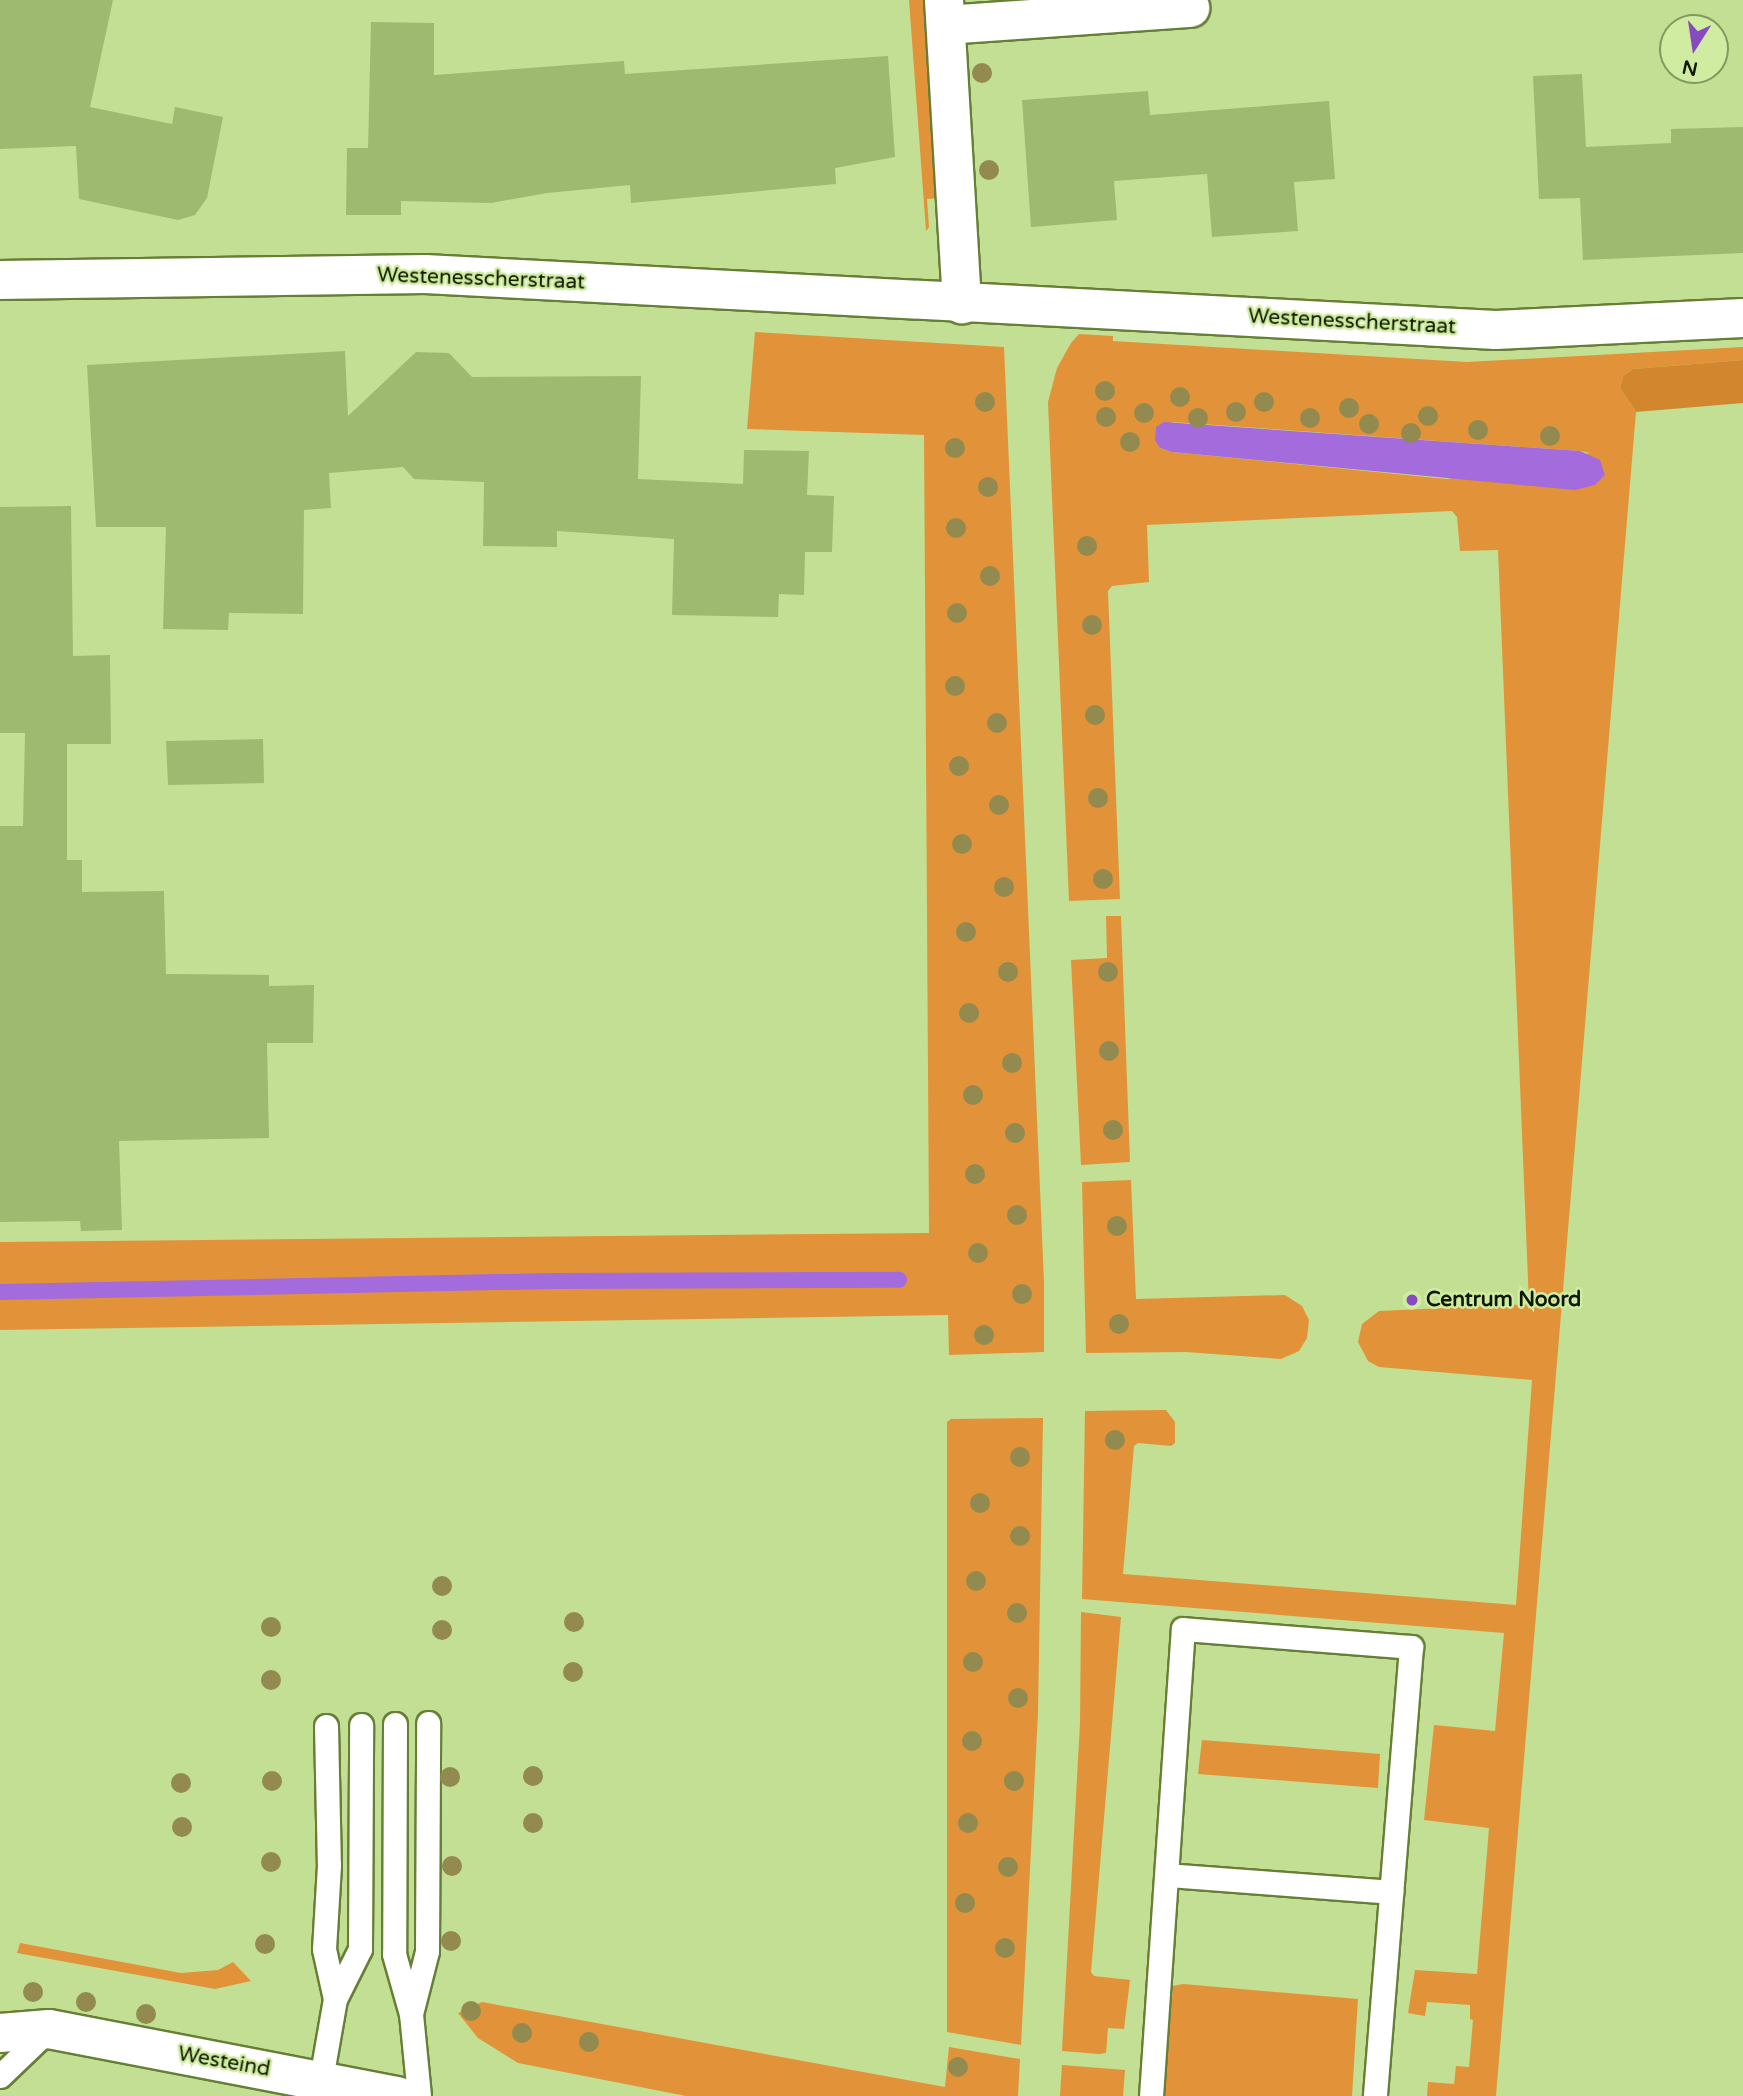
<!DOCTYPE html>
<html>
<head>
<meta charset="utf-8">
<style>
	body { margin:0 }
	#map { position:relative; width:1743px; height:2096px; overflow:hidden; background:#c2df93; font-family:"Varela Round",sans-serif }
	div>[style] { position:absolute }
	.green>* { inset:0; background:#e29339 }
	.forest>* { inset:0; background:#d2872f }
	.water>* { inset:0; background:#a36bdb }
	.stream>* { height:16px; margin:-8px; padding:0 8px; transform-origin:8px; border-radius:8px; background:#a36bdb }
	.building>* { inset:0; background:#9eba70 }
	.roads { filter:drop-shadow(2px 0 #667f36) drop-shadow(-2px 0 #667f36) drop-shadow(0 2px #667f36) drop-shadow(0 -2px #667f36) }
	.lane>* { height:23px; margin:-11.5px; padding:0 11.5px; transform-origin:11.5px; border-radius:11.5px; background:#fff }
	.street>* { height:38px; margin:-19px; padding:0 19px; transform-origin:19px; border-radius:19px; background:#fff }
	.secondary>* { height:38px; margin:-19px; padding:0 19px; transform-origin:19px; border-radius:19px; background:#fff }
	.trees>* { width:20px; height:20px; margin:-10px; border-radius:50%; background:#938a4f }
	.dots>* { width:19px; height:19px; translate:-50% -50%; box-sizing:border-box; border:4px solid #cfeca0; border-radius:50% }
	span { translate:-50% -50%; white-space:nowrap; text-align:center; line-height:1.15; -webkit-text-stroke:5px #cfeca0; paint-order:stroke }
	.street-label { font-size:21px; color:#101900 }
	.poi-label { font-size:21px; color:#101900; font-weight:700 }
	.left { translate:0 -50%; text-align:left }
	.north { position:absolute; left:1659px; top:14px; width:70px; height:70px; box-sizing:border-box; background:#cfeca0; border:2px solid #839860; border-radius:50%; rotate:192deg; font-size:19px; font-weight:700; line-height:28px; text-align:center; color:#101900 }
	.north::after { content:''; display:block; margin:auto; width:24px; height:32px; background:#884abf; clip-path:polygon(50% 0,100% 100%,50% 72%,0 100%) }
</style>
</head>
<body>
<div id="map">
	<div class="green">
		<i style="clip-path:polygon(909px 0,925px 0,940px 198px,927px 199px,929px 227px,926px 231px)"></i>
		<i style="clip-path:polygon(755px 332px,1004px 347px,1044px 1282px,1044px 1352px,949px 1355px,948px 1315px,0 1330px,0 1242px,929px 1233px,924px 435px,747px 429px)"></i>
		<i style="clip-path:polygon(evenodd,1079px 334px,1113px 336px,1113px 341px,1467px 362px,1743px 347px,1743px 360px,1633px 369px,1623px 376px,1620px 388px,1636px 412px,1496px 2096px,1427px 2096px,1428px 2082px,1454px 2084px,1456px 2066px,1469px 2067px,1473px 2020px,1470px 2019px,1470px 2005px,1427px 2002px,1425px 2016px,1408px 2013px,1415px 1970px,1477px 1974px,1489px 1828px,1424px 1820px,1434px 1725px,1495px 1731px,1504px 1633px,1082px 1599px,1085px 1411px,1159px 1410px,1166px 1410px,1175px 1422px,1175px 1443px,1171px 1446px,1138px 1443px,1134px 1446px,1123px 1574px,1516px 1605px,1532px 1380px,1379px 1367px,1368px 1361px,1358px 1342px,1362px 1324px,1379px 1311px,1529px 1304px,1498px 550px,1460px 551px,1457px 517px,1452px 511px,1147px 525px,1149px 582px,1112px 586px,1108px 591px,1120px 899px,1069px 901px,1048px 402px,1057px 368px,1071px 343px,1079px 334px,1172px 422px,1580px 451px,1590px 453px,1447px 479px,1172px 452px,1160px 448px,1172px 422px)"></i>
		<i style="clip-path:polygon(1106px 916px,1121px 916px,1130px 1162px,1081px 1165px,1071px 960px,1107px 958px)"></i>
		<i style="clip-path:polygon(1131px 1180px,1136px 1299px,1285px 1295px,1302px 1306px,1309px 1320px,1307px 1338px,1299px 1351px,1281px 1359px,1186px 1352px,1086px 1353px,1082px 1182px)"></i>
		<i style="clip-path:polygon(1043px 1418px,1038px 1713px,1021px 2045px,947px 2032px,947px 1422px,951px 1419px)"></i>
		<i style="clip-path:polygon(1081px 1612px,1121px 1617px,1091px 1972px,1094px 1976px,1130px 1980px,1124px 2029px,1108px 2028px,1106px 2053px,1099px 2054px,1062px 2051px,1080px 1723px)"></i>
		<i style="clip-path:polygon(1202px 1740px,1380px 1754px,1378px 1788px,1198px 1774px)"></i>
		<i style="clip-path:polygon(20px 1943px,181px 1973px,218px 1970px,233px 1962px,251px 1981px,215px 1989px,17px 1953px)"></i>
		<i style="clip-path:polygon(1183px 1984px,1358px 1999px,1352px 2096px,1164px 2096px,1173px 1986px)"></i>
		<i style="clip-path:polygon(482px 2002px,945px 2087px,949px 2047px,1020px 2059px,1018px 2096px,686px 2096px,518px 2063px,478px 2038px,458px 2013px)"></i>
		<i style="clip-path:polygon(1062px 2065px,1125px 2070px,1123px 2096px,1060px 2096px)"></i>
	</div>
	<div class="forest">
		<i style="clip-path:polygon(1743px 360px,1743px 403px,1636px 412px,1620px 388px,1623px 376px,1633px 369px)"></i>
	</div>
	<div class="water">
		<i style="clip-path:polygon(1164px 422px,1580px 451px,1600px 460px,1605px 475px,1595px 485px,1575px 490px,1172px 452px,1160px 448px,1155px 440px,1156px 427px)"></i>
	</div>
	<div class="stream">
		<i style="left:0;top:1292px;width:554px;rotate:-1.14deg"></i>
		<i style="left:554px;top:1281px;width:345px;rotate:-0.2deg"></i>
	</div>
	<div class="building">
		<i style="clip-path:polygon(0 0,113px 0,90px 107px,172px 124px,175px 107px,223px 117px,207px 198px,195px 215px,178px 220px,79px 199px,76px 146px,0 149px)"></i>
		<i style="clip-path:polygon(371px 22px,434px 23px,434px 75px,624px 61px,625px 74px,888px 56px,895px 157px,835px 168px,836px 184px,631px 203px,630px 185px,547px 193px,491px 203px,401px 201px,401px 215px,346px 215px,347px 148px,368px 148px)"></i>
		<i style="clip-path:polygon(1582px 74px,1586px 147px,1671px 143px,1671px 129px,1743px 127px,1743px 253px,1583px 260px,1580px 198px,1539px 199px,1533px 76px)"></i>
		<i style="clip-path:polygon(1148px 91px,1150px 115px,1329px 101px,1335px 179px,1294px 182px,1298px 231px,1212px 237px,1207px 174px,1114px 181px,1117px 220px,1031px 227px,1022px 100px)"></i>
		<i style="clip-path:polygon(345px 351px,348px 416px,416px 352px,449px 353px,472px 377px,641px 376px,638px 479px,743px 484px,744px 450px,809px 451px,807px 495px,834px 496px,832px 552px,805px 552px,804px 595px,779px 594px,778px 617px,672px 615px,674px 539px,557px 531px,557px 547px,483px 546px,484px 482px,414px 479px,403px 467px,329px 473px,331px 508px,304px 510px,303px 614px,229px 613px,228px 630px,163px 629px,166px 527px,96px 527px,87px 365px)"></i>
		<i style="clip-path:polygon(71px 506px,73px 656px,110px 655px,111px 744px,67px 744px,67px 860px,82px 860px,82px 892px,164px 891px,166px 974px,269px 975px,269px 986px,314px 985px,313px 1043px,267px 1043px,269px 1138px,119px 1141px,122px 1230px,81px 1231px,80px 1221px,0 1222px,0 826px,23px 826px,25px 733px,0 733px,0 507px)"></i>
		<i style="clip-path:polygon(263px 739px,264px 783px,168px 785px,166px 741px)"></i>
	</div>
	<div class="roads">
		<div class="lane">
			<i style="left:395px;top:1724px;width:230px;rotate:90.2deg"></i>
			<i style="left:394px;top:1954px;width:62px;rotate:74.2deg"></i>
			<i style="left:411px;top:2014px;width:82px;rotate:84.4deg"></i>
			<i style="left:326px;top:1726px;width:139px;rotate:88.8deg"></i>
			<i style="left:329px;top:1865px;width:84px;rotate:93.4deg"></i>
			<i style="left:324px;top:1949px;width:51px;rotate:77.6deg"></i>
			<i style="left:1167px;top:1875px;width:225px;rotate:4.3deg"></i>
			<i style="left:411px;top:2014px;width:65px;rotate:-75.7deg"></i>
			<i style="left:427px;top:1951px;width:228px;rotate:-89.7deg"></i>
			<i style="left:0;top:2076px;width:68px;rotate:-43.8deg"></i>
			<i style="left:321px;top:2079px;width:81px;rotate:-80.1deg"></i>
			<i style="left:335px;top:1999px;width:56px;rotate:-63.4deg"></i>
			<i style="left:360px;top:1949px;width:224px;rotate:-89.7deg"></i>
			<i style="left:1151px;top:2096px;width:468px;rotate:-86.1deg"></i>
			<i style="left:1183px;top:1629px;width:229px;rotate:4.5deg"></i>
			<i style="left:1411px;top:1647px;width:449px;rotate:94.6deg"></i>
		</div>
		<div class="street">
			<i style="left:944px;top:0;width:305px;rotate:86.6deg"></i>
			<i style="left:946px;top:25px;width:245px;rotate:-4deg"></i>
			<i style="left:0;top:2033px;width:49px;rotate:-4.7deg"></i>
			<i style="left:49px;top:2029px;width:355px;rotate:10.9deg"></i>
		</div>
		<div class="secondary">
			<i style="left:0;top:280px;width:425px;rotate:-0.8deg"></i>
			<i style="left:425px;top:274px;width:1072px;rotate:2.99deg"></i>
			<i style="left:1496px;top:330px;width:247px;rotate:-2.8deg"></i>
		</div>
	</div>
	<div class="trees">
		<i style="left:982px;top:73px"></i>
		<i style="left:989px;top:170px"></i>
		<i style="left:1105px;top:391px"></i>
		<i style="left:1180px;top:397px"></i>
		<i style="left:985px;top:402px"></i>
		<i style="left:1264px;top:402px"></i>
		<i style="left:1349px;top:408px"></i>
		<i style="left:1236px;top:412px"></i>
		<i style="left:1144px;top:413px"></i>
		<i style="left:1428px;top:416px"></i>
		<i style="left:1106px;top:417px"></i>
		<i style="left:1198px;top:418px"></i>
		<i style="left:1310px;top:418px"></i>
		<i style="left:1369px;top:424px"></i>
		<i style="left:1478px;top:430px"></i>
		<i style="left:1411px;top:433px"></i>
		<i style="left:1550px;top:436px"></i>
		<i style="left:1130px;top:442px"></i>
		<i style="left:955px;top:448px"></i>
		<i style="left:988px;top:487px"></i>
		<i style="left:956px;top:528px"></i>
		<i style="left:1087px;top:546px"></i>
		<i style="left:990px;top:576px"></i>
		<i style="left:957px;top:613px"></i>
		<i style="left:1092px;top:625px"></i>
		<i style="left:955px;top:686px"></i>
		<i style="left:1095px;top:715px"></i>
		<i style="left:997px;top:723px"></i>
		<i style="left:959px;top:766px"></i>
		<i style="left:1098px;top:798px"></i>
		<i style="left:999px;top:805px"></i>
		<i style="left:962px;top:844px"></i>
		<i style="left:1103px;top:879px"></i>
		<i style="left:1004px;top:887px"></i>
		<i style="left:966px;top:932px"></i>
		<i style="left:1008px;top:972px"></i>
		<i style="left:1108px;top:972px"></i>
		<i style="left:969px;top:1013px"></i>
		<i style="left:1109px;top:1051px"></i>
		<i style="left:1012px;top:1063px"></i>
		<i style="left:973px;top:1095px"></i>
		<i style="left:1113px;top:1130px"></i>
		<i style="left:1015px;top:1133px"></i>
		<i style="left:975px;top:1174px"></i>
		<i style="left:1017px;top:1215px"></i>
		<i style="left:1117px;top:1226px"></i>
		<i style="left:978px;top:1253px"></i>
		<i style="left:1022px;top:1294px"></i>
		<i style="left:1119px;top:1324px"></i>
		<i style="left:984px;top:1335px"></i>
		<i style="left:1115px;top:1440px"></i>
		<i style="left:1020px;top:1457px"></i>
		<i style="left:980px;top:1503px"></i>
		<i style="left:1020px;top:1536px"></i>
		<i style="left:976px;top:1581px"></i>
		<i style="left:442px;top:1586px"></i>
		<i style="left:1017px;top:1613px"></i>
		<i style="left:574px;top:1622px"></i>
		<i style="left:271px;top:1627px"></i>
		<i style="left:442px;top:1630px"></i>
		<i style="left:973px;top:1662px"></i>
		<i style="left:573px;top:1672px"></i>
		<i style="left:271px;top:1680px"></i>
		<i style="left:1018px;top:1698px"></i>
		<i style="left:972px;top:1741px"></i>
		<i style="left:533px;top:1776px"></i>
		<i style="left:450px;top:1777px"></i>
		<i style="left:272px;top:1781px"></i>
		<i style="left:1014px;top:1781px"></i>
		<i style="left:181px;top:1783px"></i>
		<i style="left:533px;top:1823px"></i>
		<i style="left:968px;top:1823px"></i>
		<i style="left:182px;top:1827px"></i>
		<i style="left:271px;top:1862px"></i>
		<i style="left:452px;top:1866px"></i>
		<i style="left:1008px;top:1867px"></i>
		<i style="left:965px;top:1903px"></i>
		<i style="left:451px;top:1941px"></i>
		<i style="left:265px;top:1944px"></i>
		<i style="left:1005px;top:1948px"></i>
		<i style="left:33px;top:1992px"></i>
		<i style="left:86px;top:2002px"></i>
		<i style="left:471px;top:2011px"></i>
		<i style="left:146px;top:2014px"></i>
		<i style="left:522px;top:2033px"></i>
		<i style="left:589px;top:2042px"></i>
		<i style="left:958px;top:2067px"></i>
	</div>
	<div class="dots">
		<i style="left:1412px;top:1300px;background:#884abf"></i>
	</div>
	<div class="street-label">
		<span style="left:481px;top:279px;rotate:2deg">Westenesscherstraat</span>
		<span style="left:1352px;top:322px;rotate:3deg">Westenesscherstraat</span>
		<span style="left:224px;top:2062px;rotate:10deg">Westeind</span>
	</div>
	<div class="poi-label">
		<span class="left" style="left:1426px;top:1300px">Centrum Noord</span>
	</div>
	<div class="north">N</div>
</div>
</body>
</html>
